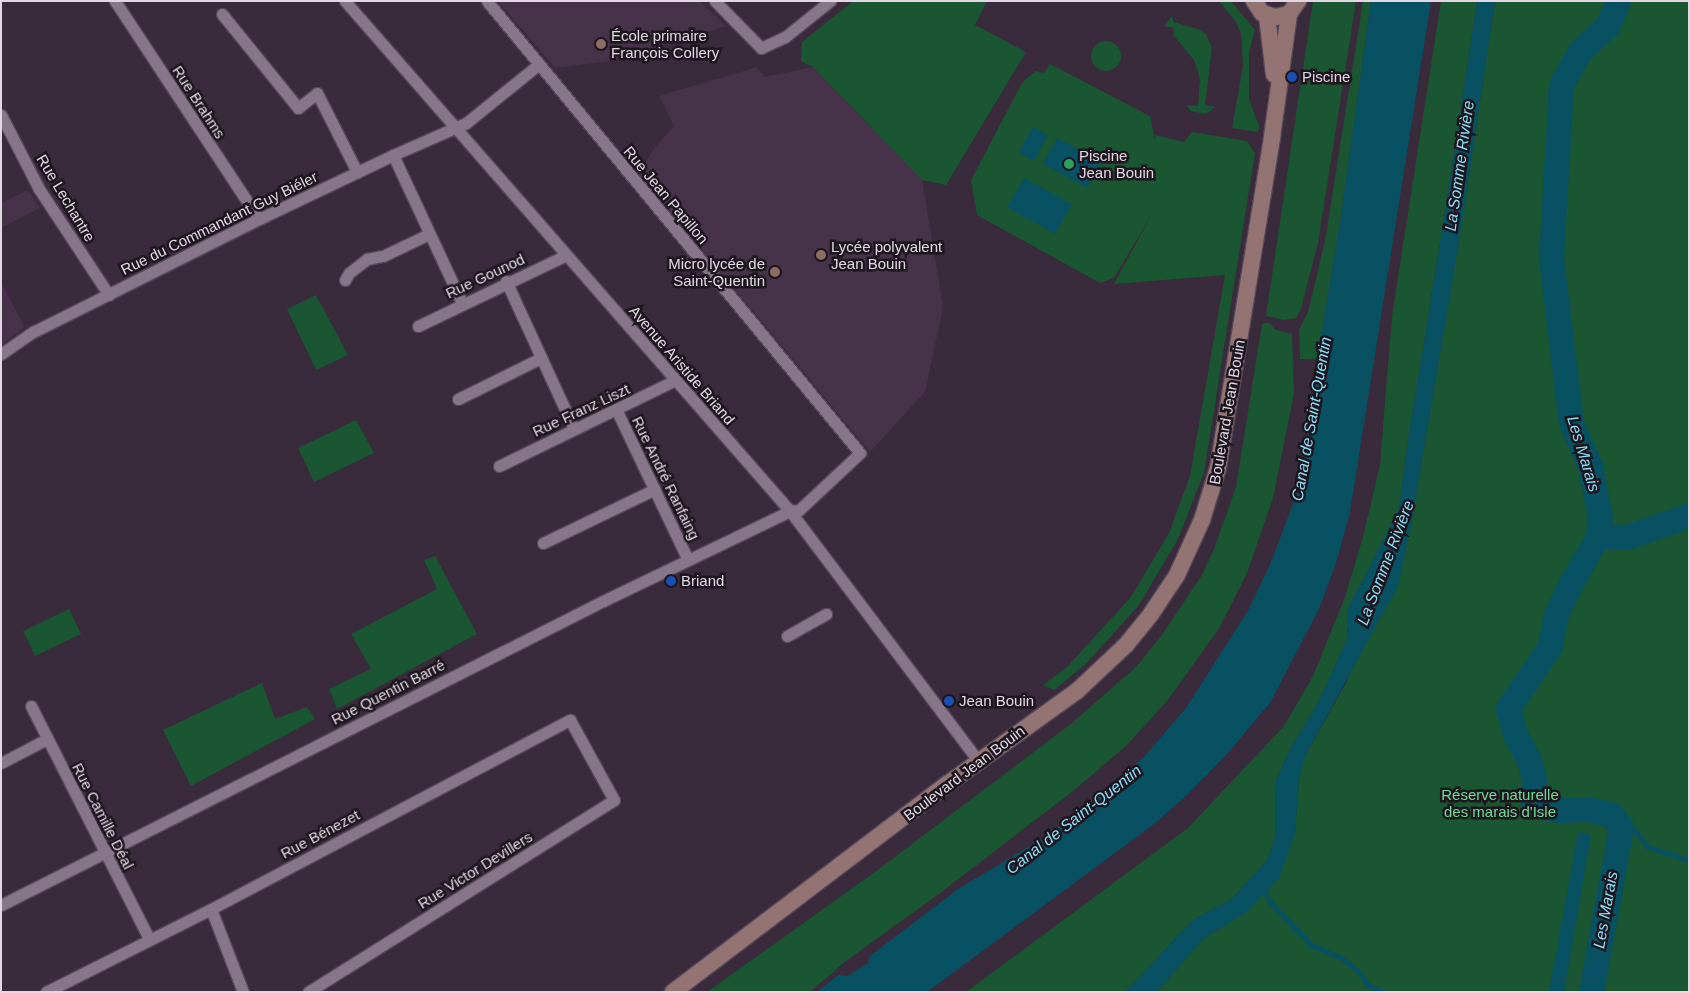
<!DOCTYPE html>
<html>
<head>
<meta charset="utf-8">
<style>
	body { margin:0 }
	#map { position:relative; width:1690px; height:993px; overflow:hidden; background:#392a3c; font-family:Arial,sans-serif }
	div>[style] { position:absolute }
	.built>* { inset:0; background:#463249 }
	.green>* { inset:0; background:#1a5631 }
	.round { border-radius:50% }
	.water>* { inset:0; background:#085162 }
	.stream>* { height:4.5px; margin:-2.25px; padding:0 2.25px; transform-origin:2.25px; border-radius:2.25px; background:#085162 }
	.river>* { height:25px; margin:-12.5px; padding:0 12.5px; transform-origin:12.5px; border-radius:12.5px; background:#085162 }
	.roads { filter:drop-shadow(1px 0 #564959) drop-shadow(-1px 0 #564959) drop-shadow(0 1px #564959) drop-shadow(0 -1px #564959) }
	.street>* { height:11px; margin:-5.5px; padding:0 5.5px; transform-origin:5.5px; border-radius:5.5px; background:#87758a }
	.secondary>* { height:16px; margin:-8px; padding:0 8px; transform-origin:8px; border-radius:8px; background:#947473 }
	.dots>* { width:14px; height:14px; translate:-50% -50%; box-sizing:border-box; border:2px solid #1d161e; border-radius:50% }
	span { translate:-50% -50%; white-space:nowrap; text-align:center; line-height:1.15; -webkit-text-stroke:5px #1d161e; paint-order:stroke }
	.poi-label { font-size:15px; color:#e2d8e4 }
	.left { translate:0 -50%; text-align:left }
	.right { translate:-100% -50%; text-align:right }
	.street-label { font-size:15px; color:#e2d8e4 }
	.park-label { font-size:15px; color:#6edd94 }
	.water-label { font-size:16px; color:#8adef6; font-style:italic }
	.frame { position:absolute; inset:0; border:2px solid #e2d8e4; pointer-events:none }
</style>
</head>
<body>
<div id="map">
	<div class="built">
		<i style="clip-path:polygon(498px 1px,700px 1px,726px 26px,611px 61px,555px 68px)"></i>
		<i style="clip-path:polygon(757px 67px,764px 77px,813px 67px,922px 180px,943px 308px,925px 392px,870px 452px,639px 174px,654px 148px,674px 126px,659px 96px)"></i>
		<i style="clip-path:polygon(28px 190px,40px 208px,1px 228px,1px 203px)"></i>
		<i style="clip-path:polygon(1px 283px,25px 327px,1px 345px)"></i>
	</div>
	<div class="green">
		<i style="clip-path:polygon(853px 1px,987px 1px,975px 25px,1026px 52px,946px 185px,922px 180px,813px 67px,801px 61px,802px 42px)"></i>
		<i style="clip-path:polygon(1219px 1px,1231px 1px,1255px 30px,1249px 53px,1249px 99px,1259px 126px,1258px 132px,1232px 128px,1243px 66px,1241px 34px,1236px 22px)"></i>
		<i style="clip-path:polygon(1313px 1px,1356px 1px,1318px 243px,1301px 309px,1296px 318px,1284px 320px,1266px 316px)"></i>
		<i style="clip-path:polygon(1363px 1px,1371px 1px,1340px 223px,1317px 359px,1300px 359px,1299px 330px,1308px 312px,1325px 241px)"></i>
		<i style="clip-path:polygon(1441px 1px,1477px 1px,1445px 213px,1407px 446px,1399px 509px,1347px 628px,1348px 637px,1318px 703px,1290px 749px,1276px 781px,1275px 838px,1267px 860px,1233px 898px,1193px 920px,1125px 992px,966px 992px,1188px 828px,1284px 726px,1313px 676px,1345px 597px,1363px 537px,1380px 465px,1392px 316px)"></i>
		<i style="clip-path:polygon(1495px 1px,1689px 1px,1689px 992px,1157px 992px,1204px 938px,1224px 926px,1295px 833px,1299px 779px,1304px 758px,1346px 683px,1411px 525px,1460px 235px)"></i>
		<i style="clip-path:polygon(1172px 16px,1174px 22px,1201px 30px,1206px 34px,1212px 47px,1205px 105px,1215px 107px,1206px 114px,1190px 111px,1187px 105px,1198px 106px,1200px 79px,1194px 60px,1174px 36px,1173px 28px,1164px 26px)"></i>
		<i class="round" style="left:1091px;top:41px;width:30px;height:30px"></i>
		<i style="clip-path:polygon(1050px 64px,1150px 116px,1155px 139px,1156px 135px,1184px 142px,1192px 132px,1247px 141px,1255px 153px,1204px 473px,1178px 539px,1139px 605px,1086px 664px,1054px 690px,1043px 685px,1067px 667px,1131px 597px,1169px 533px,1190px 476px,1225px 275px,1114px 284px,1152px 214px,1114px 278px,1100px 283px,977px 215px,971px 180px,1022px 83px,1035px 71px,1044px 73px)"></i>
		<i style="clip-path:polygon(316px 295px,348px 355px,316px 370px,287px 309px)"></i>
		<i style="clip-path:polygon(1268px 322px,1276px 330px,1292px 334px,1294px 393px,1273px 498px,1247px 573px,1234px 599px,1218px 630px,1167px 701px,1125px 747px,1073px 791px,939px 894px,846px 961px,810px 992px,707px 992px,875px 872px,1072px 723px,1137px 666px,1161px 636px,1202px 575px,1214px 549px,1236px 487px,1262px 324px)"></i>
		<i style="clip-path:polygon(356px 420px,374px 453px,314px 482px,298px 448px)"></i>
		<i style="clip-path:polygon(435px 556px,477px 634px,337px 709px,329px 689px,371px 669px,351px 634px,437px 589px,424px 560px)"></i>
		<i style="clip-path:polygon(69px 609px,81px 634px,35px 656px,23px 631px)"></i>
		<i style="clip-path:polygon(262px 683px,275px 719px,307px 707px,315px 719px,191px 786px,163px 730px)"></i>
	</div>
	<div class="water">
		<i style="clip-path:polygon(1371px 1px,1431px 1px,1350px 512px,1336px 563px,1319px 609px,1270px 703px,1228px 753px,1187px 795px,1154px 824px,927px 992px,817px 992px,838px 975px,848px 976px,868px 963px,870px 956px,958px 889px,1050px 834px,1142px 759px,1186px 708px,1249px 609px,1271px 562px,1299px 488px,1313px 407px,1317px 359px,1340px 223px)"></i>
		<i style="clip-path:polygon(1477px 1px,1495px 1px,1460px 235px,1411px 525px,1398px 586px,1304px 758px,1299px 779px,1295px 833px,1279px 878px,1247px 912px,1204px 938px,1157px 992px,1125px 992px,1193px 920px,1233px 898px,1267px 860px,1275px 838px,1276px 781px,1290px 749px,1318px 703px,1348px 637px,1347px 610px,1399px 509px,1407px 446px,1445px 213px)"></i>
		<i style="clip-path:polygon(1033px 127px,1048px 135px,1034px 161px,1019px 152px)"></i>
		<i style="clip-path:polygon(1057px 138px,1102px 162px,1087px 188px,1043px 164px)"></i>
		<i style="clip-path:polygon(1024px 178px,1072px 204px,1055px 234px,1007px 207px)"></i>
		<i style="clip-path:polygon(1578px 832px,1591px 835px,1564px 992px,1549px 992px)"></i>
	</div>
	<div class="stream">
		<i style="left:1621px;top:827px;width:14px;rotate:12deg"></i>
		<i style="left:1635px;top:830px;width:21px;rotate:53deg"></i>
		<i style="left:1648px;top:847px;width:43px;rotate:17.6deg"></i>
		<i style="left:1263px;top:888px;width:18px;rotate:61deg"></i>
		<i style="left:1272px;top:904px;width:57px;rotate:45.7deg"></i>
		<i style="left:1312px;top:945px;width:36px;rotate:24deg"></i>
		<i style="left:1345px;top:960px;width:21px;rotate:41deg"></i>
		<i style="left:1361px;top:974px;width:13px;rotate:58deg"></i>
		<i style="left:1368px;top:985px;width:17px;rotate:24deg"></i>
	</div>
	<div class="river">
		<i style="left:1598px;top:536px;width:29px;rotate:2deg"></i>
		<i style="left:1627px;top:537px;width:66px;rotate:-19.5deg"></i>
		<i style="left:1591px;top:992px;width:168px;rotate:-79.7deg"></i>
		<i style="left:1621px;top:827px;width:15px;rotate:-127deg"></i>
		<i style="left:1612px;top:815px;width:25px;rotate:-166deg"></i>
		<i style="left:1588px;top:809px;width:28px;rotate:178deg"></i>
		<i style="left:1560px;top:810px;width:22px;rotate:-170deg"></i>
		<i style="left:1538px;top:806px;width:9px;rotate:-131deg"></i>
		<i style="left:1532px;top:799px;width:20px;rotate:-84deg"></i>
		<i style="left:1534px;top:779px;width:20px;rotate:-105deg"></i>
		<i style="left:1529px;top:760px;width:30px;rotate:-118deg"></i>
		<i style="left:1515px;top:734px;width:27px;rotate:-105deg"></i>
		<i style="left:1508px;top:708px;width:75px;rotate:-55.9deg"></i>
		<i style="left:1550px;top:646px;width:29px;rotate:-80deg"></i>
		<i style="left:1555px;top:617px;width:38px;rotate:-65deg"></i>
		<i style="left:1571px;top:583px;width:54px;rotate:-60.1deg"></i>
		<i style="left:1598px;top:536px;width:20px;rotate:-84deg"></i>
		<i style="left:1600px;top:516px;width:51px;rotate:-101.3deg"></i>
		<i style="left:1590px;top:466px;width:47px;rotate:-113.8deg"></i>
		<i style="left:1571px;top:423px;width:166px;rotate:-96.9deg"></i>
		<i style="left:1551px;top:258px;width:173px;rotate:-86.7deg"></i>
		<i style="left:1561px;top:85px;width:39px;rotate:-61deg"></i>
		<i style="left:1580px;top:51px;width:37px;rotate:-43deg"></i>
		<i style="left:1607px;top:26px;width:27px;rotate:-66deg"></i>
	</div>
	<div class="roads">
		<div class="street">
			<i style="left:115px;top:1px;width:261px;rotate:56.6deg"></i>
			<i style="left:345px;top:1px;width:677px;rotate:48.89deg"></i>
			<i style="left:790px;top:511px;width:314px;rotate:53deg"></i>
			<i style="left:715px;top:1px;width:66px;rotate:45.6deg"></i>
			<i style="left:761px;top:48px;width:26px;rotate:-25deg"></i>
			<i style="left:785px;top:37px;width:58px;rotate:-38.7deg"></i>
			<i style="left:222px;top:14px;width:121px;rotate:51deg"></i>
			<i style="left:298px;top:108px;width:24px;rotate:-38deg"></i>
			<i style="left:317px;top:93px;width:89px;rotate:63.1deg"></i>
			<i style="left:1px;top:115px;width:83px;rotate:62.8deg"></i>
			<i style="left:39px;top:189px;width:127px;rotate:56.6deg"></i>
			<i style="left:393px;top:155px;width:163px;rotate:65deg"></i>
			<i style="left:345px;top:280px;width:8px;rotate:-60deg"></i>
			<i style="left:349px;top:273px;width:23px;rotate:-38deg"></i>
			<i style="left:367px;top:259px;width:16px;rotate:-11deg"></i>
			<i style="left:383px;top:256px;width:51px;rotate:-25.6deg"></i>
			<i style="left:506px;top:281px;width:163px;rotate:65.3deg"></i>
			<i style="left:418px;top:326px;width:164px;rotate:-25.6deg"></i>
			<i style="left:1px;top:354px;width:39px;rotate:-35deg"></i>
			<i style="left:33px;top:332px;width:253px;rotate:-26.6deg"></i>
			<i style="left:259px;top:219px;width:148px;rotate:-25.5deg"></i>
			<i style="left:393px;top:155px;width:80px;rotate:-23.7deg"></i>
			<i style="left:466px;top:123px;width:94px;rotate:-38.9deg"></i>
			<i style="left:458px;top:399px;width:93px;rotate:-26.3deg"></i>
			<i style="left:616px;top:409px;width:167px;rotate:64.5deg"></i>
			<i style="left:499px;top:466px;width:196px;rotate:-26deg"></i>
			<i style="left:543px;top:543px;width:124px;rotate:-25.7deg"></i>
			<i style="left:787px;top:636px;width:45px;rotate:-29.4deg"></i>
			<i style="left:31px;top:706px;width:261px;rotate:63.1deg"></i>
			<i style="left:1px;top:763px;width:52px;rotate:-27.6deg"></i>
			<i style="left:1px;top:905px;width:674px;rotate:-26.79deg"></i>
			<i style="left:603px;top:601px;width:208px;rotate:-25.7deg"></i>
			<i style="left:790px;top:511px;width:9px;rotate:-6deg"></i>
			<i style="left:799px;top:510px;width:83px;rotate:-43.1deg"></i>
			<i style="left:860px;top:453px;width:586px;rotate:-129.53deg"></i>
			<i style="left:211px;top:909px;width:89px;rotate:68.9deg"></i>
			<i style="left:46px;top:992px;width:185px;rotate:-26.7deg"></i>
			<i style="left:211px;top:909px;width:406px;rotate:-27.8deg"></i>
			<i style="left:570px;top:720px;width:91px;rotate:61.2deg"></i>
			<i style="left:614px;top:800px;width:361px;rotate:147.9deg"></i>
		</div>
		<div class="secondary">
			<i style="left:1254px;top:1px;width:14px;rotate:56deg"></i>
			<i style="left:1262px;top:13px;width:14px;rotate:17deg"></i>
			<i style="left:1275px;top:17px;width:14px;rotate:-12deg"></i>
			<i style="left:1289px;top:14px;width:16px;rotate:-55deg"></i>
			<i style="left:1267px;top:16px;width:59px;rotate:83.2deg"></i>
			<i style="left:673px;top:992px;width:343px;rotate:-37.2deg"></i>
			<i style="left:946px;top:785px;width:161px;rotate:-35.7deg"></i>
			<i style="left:1077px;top:691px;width:67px;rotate:-43.2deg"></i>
			<i style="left:1126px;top:645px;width:40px;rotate:-51deg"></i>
			<i style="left:1151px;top:614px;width:47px;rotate:-56.3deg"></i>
			<i style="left:1177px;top:575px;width:60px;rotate:-65.6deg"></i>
			<i style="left:1202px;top:520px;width:54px;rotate:-72.9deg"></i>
			<i style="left:1218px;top:468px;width:335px;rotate:-80.7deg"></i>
			<i style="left:1272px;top:137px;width:124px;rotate:-82.1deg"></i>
		</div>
	</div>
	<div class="dots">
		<i style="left:601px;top:44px;background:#8d6e63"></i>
		<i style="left:1292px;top:77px;background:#1a4fb4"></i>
		<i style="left:1069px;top:164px;background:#2e9e5b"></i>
		<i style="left:821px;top:255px;background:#8d6e63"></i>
		<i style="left:775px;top:272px;background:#8d6e63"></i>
		<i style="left:671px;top:581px;background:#1a4fb4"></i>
		<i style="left:949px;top:701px;background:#1a4fb4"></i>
	</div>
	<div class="poi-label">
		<span class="left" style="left:611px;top:44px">École primaire<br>François Collery</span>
		<span class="left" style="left:1302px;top:77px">Piscine</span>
		<span class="left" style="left:1079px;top:164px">Piscine<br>Jean Bouin</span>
		<span class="left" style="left:831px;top:255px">Lycée polyvalent<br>Jean Bouin</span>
		<span class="right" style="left:765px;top:272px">Micro lycée de<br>Saint-Quentin</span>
		<span class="left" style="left:681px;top:581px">Briand</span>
		<span class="left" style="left:959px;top:701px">Jean Bouin</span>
	</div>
	<div class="street-label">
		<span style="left:199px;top:102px;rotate:57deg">Rue Brahms</span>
		<span style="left:666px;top:195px;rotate:50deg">Rue Jean Papillon</span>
		<span style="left:66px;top:198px;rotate:59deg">Rue Lechantre</span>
		<span style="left:219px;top:223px;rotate:-26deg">Rue du Commandant Guy Biéler</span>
		<span style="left:485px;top:276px;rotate:-25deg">Rue Gounod</span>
		<span style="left:682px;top:365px;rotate:49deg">Avenue Aristide Briand</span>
		<span style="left:581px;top:410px;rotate:-25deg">Rue Franz Liszt</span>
		<span style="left:1227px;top:412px;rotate:-80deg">Boulevard Jean Bouin</span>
		<span style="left:666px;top:478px;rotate:64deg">Rue André Ranfaing</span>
		<span style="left:388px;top:692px;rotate:-27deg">Rue Quentin Barré</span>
		<span style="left:964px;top:773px;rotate:-37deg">Boulevard Jean Bouin</span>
		<span style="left:103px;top:816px;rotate:63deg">Rue Camille Déal</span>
		<span style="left:320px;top:834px;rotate:-28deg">Rue Bénezet</span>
		<span style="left:475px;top:870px;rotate:-32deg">Rue Victor Devillers</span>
	</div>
	<div class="park-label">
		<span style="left:1500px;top:803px">Réserve naturelle<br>des marais d'Isle</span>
	</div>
	<div class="water-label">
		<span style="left:1460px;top:166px;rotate:-82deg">La Somme Rivière</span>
		<span style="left:1312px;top:419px;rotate:-80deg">Canal de Saint-Quentin</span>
		<span style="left:1583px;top:454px;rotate:73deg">Les Marais</span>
		<span style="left:1386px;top:563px;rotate:-69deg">La Somme Rivière</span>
		<span style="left:1074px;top:820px;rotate:-38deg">Canal de Saint-Quentin</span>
		<span style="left:1606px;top:910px;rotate:-80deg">Les Marais</span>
	</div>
	<div class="frame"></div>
</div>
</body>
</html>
